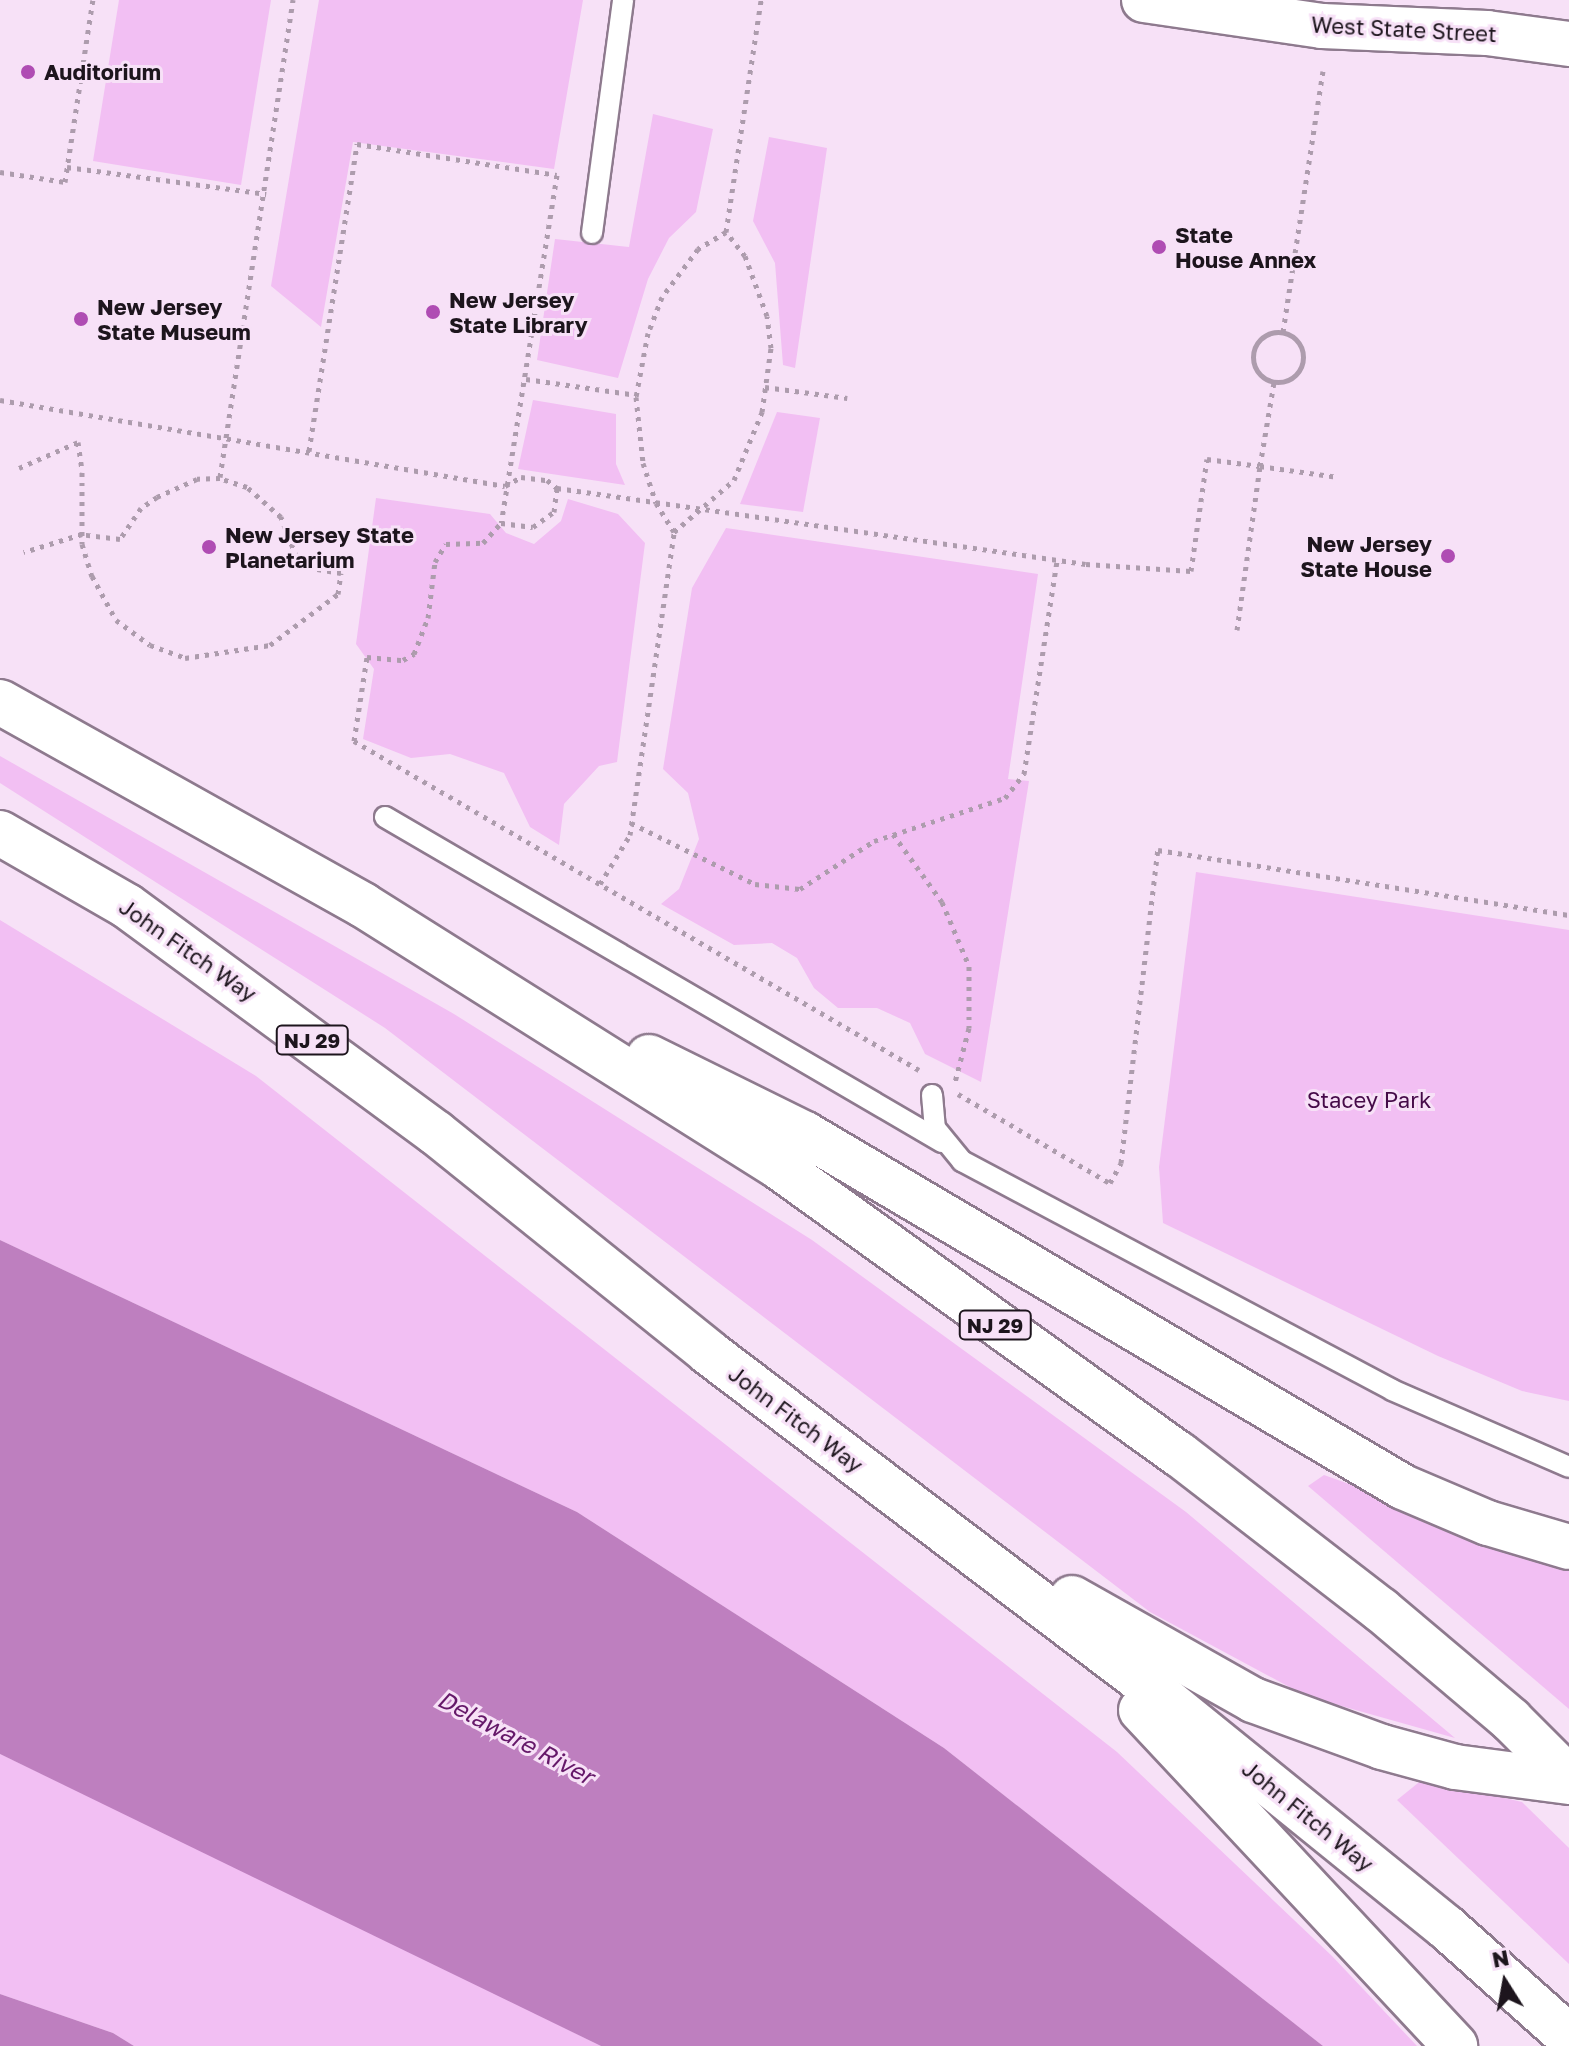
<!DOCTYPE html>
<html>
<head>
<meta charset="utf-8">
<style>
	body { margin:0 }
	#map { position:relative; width:1569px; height:2046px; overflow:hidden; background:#f7e1f7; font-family:"Golos Text",sans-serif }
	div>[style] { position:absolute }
	.green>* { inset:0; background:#f2bff3 }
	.water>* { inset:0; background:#be7fbf }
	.path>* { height:5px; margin-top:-2.5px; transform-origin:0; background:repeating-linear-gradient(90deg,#ad9cad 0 4px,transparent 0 10px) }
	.path>.ring { margin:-2.5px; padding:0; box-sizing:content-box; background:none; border:5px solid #ad9cad; border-radius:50% }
	.roads { filter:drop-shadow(2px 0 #8e7a8e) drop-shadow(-2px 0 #8e7a8e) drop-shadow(0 2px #8e7a8e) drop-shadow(0 -2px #8e7a8e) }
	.service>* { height:20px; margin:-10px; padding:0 10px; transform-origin:10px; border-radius:10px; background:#fff }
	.tertiary>* { height:44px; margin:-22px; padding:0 22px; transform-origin:22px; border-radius:22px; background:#fff }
	.motorway>* { height:44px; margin:-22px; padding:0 22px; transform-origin:22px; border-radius:22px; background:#fff }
	.dots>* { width:22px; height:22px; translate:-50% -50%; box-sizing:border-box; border:4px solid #f7e1f7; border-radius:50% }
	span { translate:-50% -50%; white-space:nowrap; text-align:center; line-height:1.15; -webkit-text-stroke:6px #f7e1f7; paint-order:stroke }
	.shield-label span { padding:2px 6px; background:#f7e1f7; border:2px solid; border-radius:6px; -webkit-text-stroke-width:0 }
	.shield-label { font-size:20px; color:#1d151d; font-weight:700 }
	.street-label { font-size:22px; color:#1d151d }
	.poi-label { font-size:22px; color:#1d151d; font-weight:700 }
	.left { translate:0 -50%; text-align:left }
	.right { translate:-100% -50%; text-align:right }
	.park-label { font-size:22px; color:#450a48 }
	.water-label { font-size:24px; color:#651869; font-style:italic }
	.north { position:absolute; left:1465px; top:1942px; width:80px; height:80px; -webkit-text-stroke:6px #f7e1f7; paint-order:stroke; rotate:349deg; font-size:22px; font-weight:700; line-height:32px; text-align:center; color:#1d151d }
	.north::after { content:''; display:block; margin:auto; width:28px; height:36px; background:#1d151d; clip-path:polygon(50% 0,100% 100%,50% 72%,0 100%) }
</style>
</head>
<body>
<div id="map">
	<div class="green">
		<i style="clip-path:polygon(119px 0,271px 0,241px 185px,93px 161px)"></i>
		<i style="clip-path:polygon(319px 0,583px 0,554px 169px,353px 142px,321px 327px,271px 286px)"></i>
		<i style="clip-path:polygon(653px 114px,713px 129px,696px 212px,669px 238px,648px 279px,618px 378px,537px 360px,555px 239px,629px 247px)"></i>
		<i style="clip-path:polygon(769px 137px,827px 148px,795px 368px,783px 365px,775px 263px,753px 221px)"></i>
		<i style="clip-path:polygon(533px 400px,616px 414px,616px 464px,625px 485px,518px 469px)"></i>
		<i style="clip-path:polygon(777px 412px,820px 418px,803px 512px,740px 504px)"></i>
		<i style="clip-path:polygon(376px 498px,490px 514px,506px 533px,534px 544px,561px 521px,568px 499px,618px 514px,645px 543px,617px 762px,599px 766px,564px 804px,559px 845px,530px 827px,504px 773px,450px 754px,411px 758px,363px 739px,374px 669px,356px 644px)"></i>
		<i style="clip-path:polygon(726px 528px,1038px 574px,1008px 779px,1029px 781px,981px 1082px,925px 1054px,910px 1023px,877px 1008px,838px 1008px,814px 988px,797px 958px,772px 943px,734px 945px,661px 904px,679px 889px,699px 839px,688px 793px,663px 769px,692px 588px)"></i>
		<i style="clip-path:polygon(0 756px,454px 1014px,812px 1240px,1186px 1512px,1455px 1738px,1306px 1696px,1150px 1612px,385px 1028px,0 783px)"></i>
		<i style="clip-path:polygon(1196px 872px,1569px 930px,1569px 1401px,1522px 1391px,1438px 1356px,1163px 1223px,1159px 1167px)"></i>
		<i style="clip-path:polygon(0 920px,256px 1076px,1117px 1752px,1332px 1956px,1417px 2046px,1323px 2046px,944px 1748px,577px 1512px,0 1240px)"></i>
		<i style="clip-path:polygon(1324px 1475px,1569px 1563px,1569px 1709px,1308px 1486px)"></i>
		<i style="clip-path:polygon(0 1754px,367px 1929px,601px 2046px,134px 2046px,113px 2033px,0 1994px)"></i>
		<i style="clip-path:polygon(1423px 1779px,1522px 1802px,1569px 1848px,1569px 1964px,1397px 1800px)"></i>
	</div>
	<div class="water">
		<i style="clip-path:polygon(0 1240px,577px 1512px,944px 1748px,1323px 2046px,601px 2046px,0 1754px)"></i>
		<i style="clip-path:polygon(0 1994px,113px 2033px,134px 2046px,0 2046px)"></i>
	</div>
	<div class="path">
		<i style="left:67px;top:167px;width:201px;rotate:7.7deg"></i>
		<i style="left:0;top:172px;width:66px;rotate:8.7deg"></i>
		<i style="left:65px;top:182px;width:184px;rotate:-81.3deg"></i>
		<i style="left:726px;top:232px;width:33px;rotate:149deg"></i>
		<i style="left:698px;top:249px;width:60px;rotate:126.9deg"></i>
		<i style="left:662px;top:297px;width:39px;rotate:111deg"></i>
		<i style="left:648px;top:333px;width:65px;rotate:100.6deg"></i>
		<i style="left:636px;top:397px;width:66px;rotate:83.9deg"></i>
		<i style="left:643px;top:463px;width:42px;rotate:72deg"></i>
		<i style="left:656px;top:503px;width:34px;rotate:58deg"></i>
		<i style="left:674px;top:532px;width:79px;rotate:-40.9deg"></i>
		<i style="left:734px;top:480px;width:74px;rotate:-67.6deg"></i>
		<i style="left:762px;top:412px;width:65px;rotate:-82deg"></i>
		<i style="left:771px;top:348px;width:32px;rotate:-97deg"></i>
		<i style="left:767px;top:316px;width:64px;rotate:-110.1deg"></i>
		<i style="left:745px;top:256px;width:31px;rotate:-128deg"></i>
		<i style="left:726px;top:232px;width:235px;rotate:-81.4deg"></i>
		<i class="ring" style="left:1253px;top:332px;width:45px;height:45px"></i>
		<i style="left:1283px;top:332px;width:264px;rotate:-81.3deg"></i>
		<i style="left:526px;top:379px;width:112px;rotate:8.2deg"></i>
		<i style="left:765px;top:387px;width:83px;rotate:7.6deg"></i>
		<i style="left:0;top:400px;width:512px;rotate:9.66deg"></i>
		<i style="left:505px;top:486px;width:18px;rotate:-29deg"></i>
		<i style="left:521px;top:477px;width:26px;rotate:7deg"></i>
		<i style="left:547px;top:480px;width:13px;rotate:39deg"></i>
		<i style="left:309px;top:451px;width:311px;rotate:-81.1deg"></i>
		<i style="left:357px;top:144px;width:202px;rotate:8.8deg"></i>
		<i style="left:557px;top:175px;width:352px;rotate:99.1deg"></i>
		<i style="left:19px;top:468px;width:64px;rotate:-23.8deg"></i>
		<i style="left:78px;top:442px;width:30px;rotate:82deg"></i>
		<i style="left:82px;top:472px;width:72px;rotate:90deg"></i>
		<i style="left:82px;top:544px;width:34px;rotate:73deg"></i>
		<i style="left:92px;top:576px;width:50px;rotate:61.4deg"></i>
		<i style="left:116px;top:620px;width:42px;rotate:36.3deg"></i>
		<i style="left:150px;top:645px;width:37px;rotate:20deg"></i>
		<i style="left:185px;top:658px;width:86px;rotate:-8.7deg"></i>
		<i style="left:270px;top:645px;width:85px;rotate:-36.9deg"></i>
		<i style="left:338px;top:594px;width:21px;rotate:-82deg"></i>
		<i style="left:341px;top:573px;width:42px;rotate:-170.3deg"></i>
		<i style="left:300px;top:566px;width:53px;rotate:-111.2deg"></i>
		<i style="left:281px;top:517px;width:45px;rotate:-138.6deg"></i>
		<i style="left:247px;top:487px;width:28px;rotate:-162deg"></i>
		<i style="left:220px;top:478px;width:23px;rotate:178deg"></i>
		<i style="left:197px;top:479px;width:44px;rotate:155.8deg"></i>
		<i style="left:157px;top:497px;width:19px;rotate:145deg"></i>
		<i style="left:141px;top:508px;width:37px;rotate:124deg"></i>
		<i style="left:120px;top:539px;width:38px;rotate:-173deg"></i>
		<i style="left:82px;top:534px;width:61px;rotate:162.8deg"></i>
		<i style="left:220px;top:477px;width:483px;rotate:-81.3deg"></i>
		<i style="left:1237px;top:630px;width:166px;rotate:-82deg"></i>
		<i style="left:1260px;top:466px;width:79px;rotate:8deg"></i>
		<i style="left:631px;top:823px;width:138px;rotate:26.2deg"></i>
		<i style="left:755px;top:884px;width:45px;rotate:6.3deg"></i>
		<i style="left:800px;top:889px;width:88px;rotate:-33deg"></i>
		<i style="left:874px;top:841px;width:138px;rotate:-18.2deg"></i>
		<i style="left:1005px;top:798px;width:31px;rotate:-52deg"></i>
		<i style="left:1024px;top:774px;width:217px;rotate:-81.2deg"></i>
		<i style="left:893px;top:834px;width:84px;rotate:54.2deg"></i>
		<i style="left:942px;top:902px;width:69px;rotate:67.1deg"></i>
		<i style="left:969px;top:966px;width:62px;rotate:90deg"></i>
		<i style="left:969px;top:1028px;width:56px;rotate:104.5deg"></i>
		<i style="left:600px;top:884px;width:57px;rotate:-58.5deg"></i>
		<i style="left:630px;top:835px;width:306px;rotate:-81.7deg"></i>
		<i style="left:919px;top:1070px;width:654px;rotate:-149.79deg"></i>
		<i style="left:354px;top:741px;width:85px;rotate:-81.2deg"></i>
		<i style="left:367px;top:657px;width:36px;rotate:5deg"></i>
		<i style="left:403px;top:660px;width:13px;rotate:-29deg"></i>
		<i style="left:414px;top:654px;width:39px;rotate:-69deg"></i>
		<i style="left:428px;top:618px;width:56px;rotate:-82.9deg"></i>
		<i style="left:435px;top:562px;width:21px;rotate:-59deg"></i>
		<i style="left:446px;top:544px;width:37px;rotate:-2deg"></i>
		<i style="left:483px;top:543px;width:27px;rotate:-48deg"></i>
		<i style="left:501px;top:523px;width:32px;rotate:7deg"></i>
		<i style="left:533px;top:527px;width:26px;rotate:-36deg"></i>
		<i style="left:554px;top:512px;width:24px;rotate:-83deg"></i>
		<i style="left:557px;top:488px;width:534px;rotate:8.18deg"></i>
		<i style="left:1086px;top:564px;width:105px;rotate:3.8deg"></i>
		<i style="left:1191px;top:571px;width:113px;rotate:-81.9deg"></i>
		<i style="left:1207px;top:459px;width:53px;rotate:7.5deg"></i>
		<i style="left:1260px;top:466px;width:85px;rotate:-80.5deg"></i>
		<i style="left:958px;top:1094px;width:176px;rotate:30.4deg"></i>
		<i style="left:1110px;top:1183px;width:23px;rotate:-61deg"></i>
		<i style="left:1121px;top:1163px;width:315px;rotate:-83.3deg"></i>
		<i style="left:1158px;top:850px;width:416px;rotate:9deg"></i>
	</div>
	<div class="roads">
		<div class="service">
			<i style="left:592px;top:233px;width:235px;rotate:-82.4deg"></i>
			<i style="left:385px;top:817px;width:645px;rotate:30.26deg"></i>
			<i style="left:932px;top:1095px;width:33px;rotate:85deg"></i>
			<i style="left:935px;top:1128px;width:43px;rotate:50.7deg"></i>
			<i style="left:962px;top:1161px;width:487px;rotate:28deg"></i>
			<i style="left:1392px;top:1390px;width:193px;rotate:23.5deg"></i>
		</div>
		<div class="tertiary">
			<i style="left:1144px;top:0;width:180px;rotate:8.3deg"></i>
			<i style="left:1322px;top:26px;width:165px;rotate:2.4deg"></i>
			<i style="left:1487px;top:33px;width:83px;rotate:7.6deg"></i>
		</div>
		<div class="motorway">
			<i style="left:0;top:702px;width:416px;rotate:29.2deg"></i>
			<i style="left:363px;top:905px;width:492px;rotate:32.2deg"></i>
			<i style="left:779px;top:1167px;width:492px;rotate:35.7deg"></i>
			<i style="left:1179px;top:1454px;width:255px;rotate:37.7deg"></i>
			<i style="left:1381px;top:1610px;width:170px;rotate:40.2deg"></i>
			<i style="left:1511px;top:1720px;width:82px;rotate:45deg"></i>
			<i style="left:0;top:833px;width:146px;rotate:29.9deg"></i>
			<i style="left:127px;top:906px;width:383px;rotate:36.3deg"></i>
			<i style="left:436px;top:1133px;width:349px;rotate:38.8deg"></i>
			<i style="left:708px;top:1352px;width:545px;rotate:37.16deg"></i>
			<i style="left:1142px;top:1681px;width:391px;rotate:39deg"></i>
			<i style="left:1446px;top:1927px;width:165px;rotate:41.8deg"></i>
			<i style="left:649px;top:1057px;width:174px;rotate:26.3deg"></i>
			<i style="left:805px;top:1134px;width:694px;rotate:30.55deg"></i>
			<i style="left:1403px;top:1487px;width:92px;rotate:23deg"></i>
			<i style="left:1488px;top:1523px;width:84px;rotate:16.5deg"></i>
			<i style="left:1072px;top:1598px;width:208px;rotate:29.4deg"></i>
			<i style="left:1253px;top:1700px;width:137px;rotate:20deg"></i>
			<i style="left:1382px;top:1747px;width:76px;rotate:15.3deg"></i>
			<i style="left:1455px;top:1767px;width:115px;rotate:7.5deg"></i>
			<i style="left:1141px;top:1710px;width:460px;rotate:46.9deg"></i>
		</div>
	</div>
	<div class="dots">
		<i style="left:28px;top:72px;background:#af4cb3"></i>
		<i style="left:1159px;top:247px;background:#af4cb3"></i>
		<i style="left:433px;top:312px;background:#af4cb3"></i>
		<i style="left:81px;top:319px;background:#af4cb3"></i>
		<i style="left:209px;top:547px;background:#af4cb3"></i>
		<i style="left:1448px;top:556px;background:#af4cb3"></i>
	</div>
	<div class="shield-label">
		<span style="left:312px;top:1040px">NJ 29</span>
		<span style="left:995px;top:1325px">NJ 29</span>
	</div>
	<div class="street-label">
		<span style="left:1404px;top:29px;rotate:3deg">West State Street</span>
		<span style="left:188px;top:950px;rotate:35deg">John Fitch Way</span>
		<span style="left:796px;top:1419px;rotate:37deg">John Fitch Way</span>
		<span style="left:1308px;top:1816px;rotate:39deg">John Fitch Way</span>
	</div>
	<div class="poi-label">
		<span class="left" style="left:44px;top:72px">Auditorium</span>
		<span class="left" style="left:1175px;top:247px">State<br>House Annex</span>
		<span class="left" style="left:449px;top:312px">New Jersey<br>State Library</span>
		<span class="left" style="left:97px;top:319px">New Jersey<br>State Museum</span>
		<span class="left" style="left:225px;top:547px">New Jersey State<br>Planetarium</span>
		<span class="right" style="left:1432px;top:556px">New Jersey<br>State House</span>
	</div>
	<div class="park-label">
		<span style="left:1369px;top:1100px">Stacey Park</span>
	</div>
	<div class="water-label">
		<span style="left:516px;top:1737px;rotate:28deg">Delaware River</span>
	</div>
	<div class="north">N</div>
</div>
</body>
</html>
